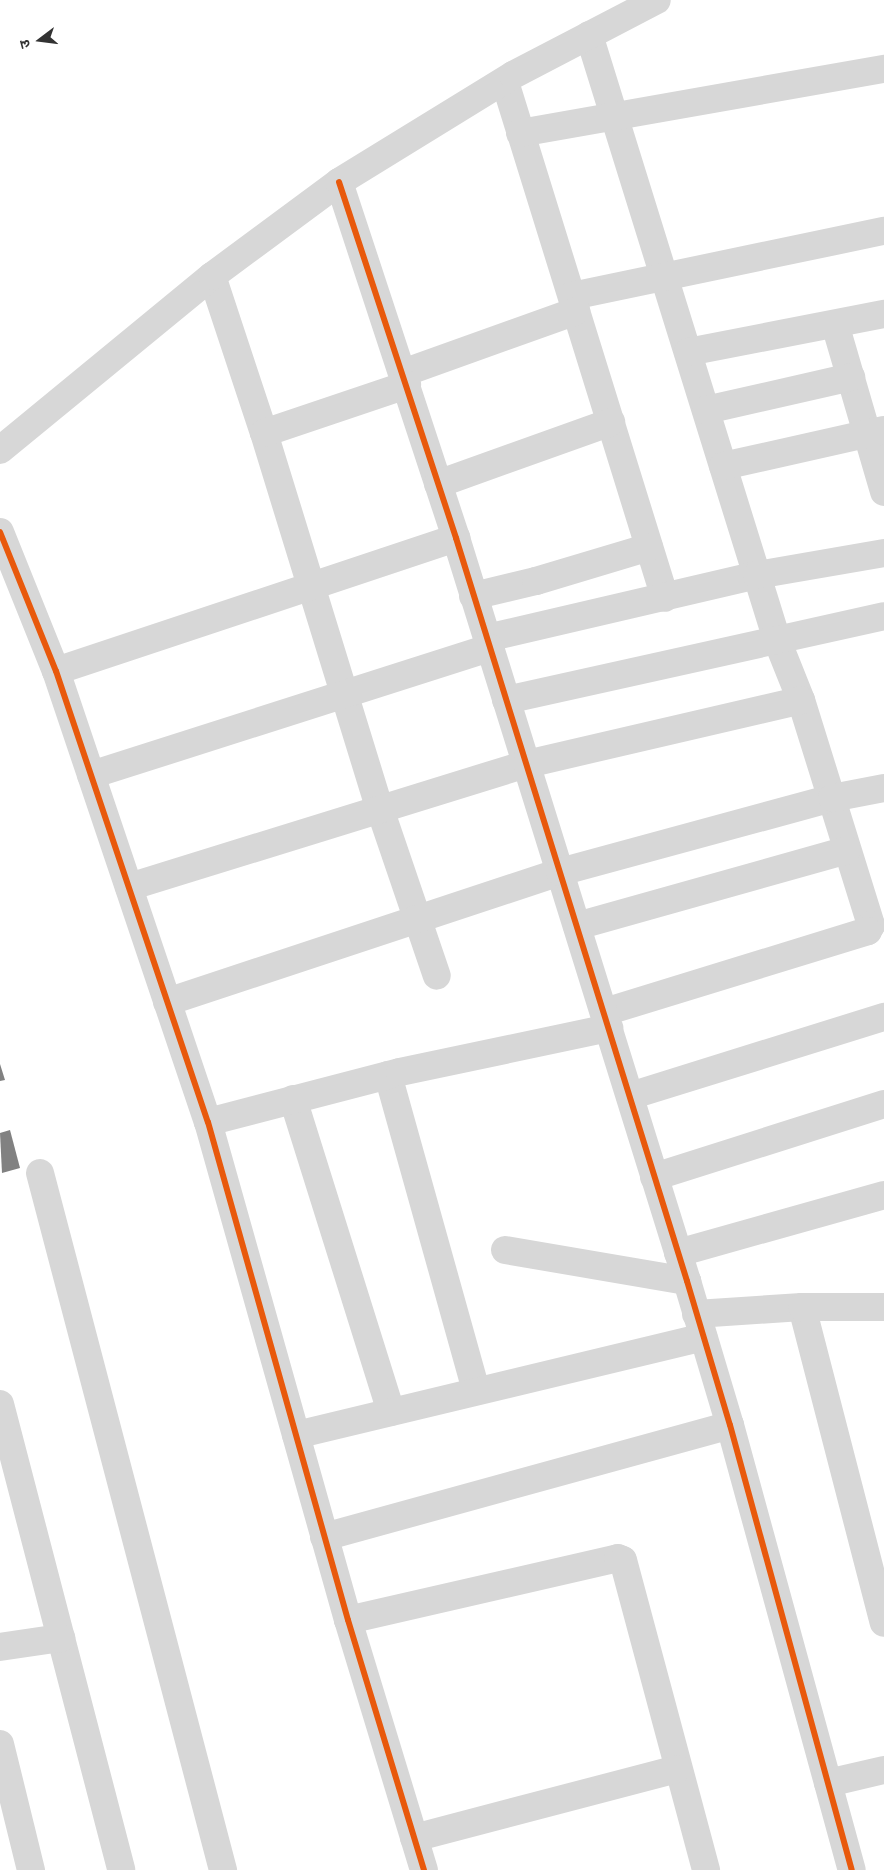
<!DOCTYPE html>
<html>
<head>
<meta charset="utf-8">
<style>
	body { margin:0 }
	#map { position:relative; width:884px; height:1870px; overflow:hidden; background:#fff; font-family:"Varela Round","Noto Sans Devanagari",sans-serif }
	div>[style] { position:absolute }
	.building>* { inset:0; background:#818181 }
	.minor>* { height:28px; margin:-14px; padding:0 14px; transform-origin:14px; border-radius:14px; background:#d7d7d7 }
	.cycleway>* { height:6px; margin:-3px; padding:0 3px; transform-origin:3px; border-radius:3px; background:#e8590c }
	span { translate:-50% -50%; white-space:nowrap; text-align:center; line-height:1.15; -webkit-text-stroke:5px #fff; paint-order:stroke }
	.north { position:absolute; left:15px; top:15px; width:50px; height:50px; -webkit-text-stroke:4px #fff; paint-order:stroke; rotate:255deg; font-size:14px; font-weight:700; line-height:20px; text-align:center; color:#333 }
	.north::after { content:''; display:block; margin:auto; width:18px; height:22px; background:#333; clip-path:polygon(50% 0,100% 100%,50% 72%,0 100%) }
</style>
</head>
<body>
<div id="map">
	<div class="building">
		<i style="clip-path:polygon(0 1064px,5px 1080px,0 1081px)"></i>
		<i style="clip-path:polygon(10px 1130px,20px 1168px,2px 1173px,0 1133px)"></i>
	</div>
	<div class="minor">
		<i style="left:589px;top:35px;width:634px;rotate:72.74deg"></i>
		<i style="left:777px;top:640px;width:65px;rotate:68.2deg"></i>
		<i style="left:801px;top:700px;width:236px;rotate:72.7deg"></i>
		<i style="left:871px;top:925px;width:7px;rotate:117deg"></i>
		<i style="left:868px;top:931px;width:276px;rotate:162.9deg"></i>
		<i style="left:505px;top:82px;width:540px;rotate:72.77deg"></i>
		<i style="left:520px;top:133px;width:370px;rotate:-10deg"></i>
		<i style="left:339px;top:182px;width:375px;rotate:71.8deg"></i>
		<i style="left:456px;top:538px;width:778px;rotate:72.73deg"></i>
		<i style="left:687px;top:1281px;width:150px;rotate:73.4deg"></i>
		<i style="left:730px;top:1425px;width:461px;rotate:74.7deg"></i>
		<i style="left:212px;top:276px;width:165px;rotate:71.7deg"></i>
		<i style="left:264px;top:433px;width:393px;rotate:72.9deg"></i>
		<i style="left:380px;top:809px;width:176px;rotate:71.2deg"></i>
		<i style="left:572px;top:296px;width:319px;rotate:-11.8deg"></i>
		<i style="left:835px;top:324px;width:175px;rotate:73.7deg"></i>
		<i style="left:688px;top:352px;width:200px;rotate:-11deg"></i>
		<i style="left:403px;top:373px;width:184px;rotate:-19.7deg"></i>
		<i style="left:706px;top:410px;width:149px;rotate:-12.8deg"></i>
		<i style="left:264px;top:433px;width:151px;rotate:-18.6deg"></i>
		<i style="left:0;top:450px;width:274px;rotate:-39.4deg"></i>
		<i style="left:212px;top:276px;width:158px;rotate:-36.5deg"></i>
		<i style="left:339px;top:182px;width:204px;rotate:-31.6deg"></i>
		<i style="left:513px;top:75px;width:162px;rotate:-27.5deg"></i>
		<i style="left:723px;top:466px;width:165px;rotate:-12.6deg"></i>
		<i style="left:438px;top:484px;width:184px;rotate:-19.7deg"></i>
		<i style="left:0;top:532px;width:150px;rotate:68.1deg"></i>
		<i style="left:56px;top:671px;width:476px;rotate:71.4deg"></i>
		<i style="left:208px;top:1122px;width:517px;rotate:74.3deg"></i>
		<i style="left:348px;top:1620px;width:261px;rotate:73.1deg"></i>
		<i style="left:473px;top:596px;width:65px;rotate:-13.4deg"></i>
		<i style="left:536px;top:581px;width:118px;rotate:-16.7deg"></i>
		<i style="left:487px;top:638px;width:277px;rotate:-13.1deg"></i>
		<i style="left:757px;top:575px;width:129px;rotate:-9.8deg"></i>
		<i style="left:56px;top:671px;width:422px;rotate:-18.4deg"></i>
		<i style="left:506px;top:700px;width:387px;rotate:-12.5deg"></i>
		<i style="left:91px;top:775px;width:419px;rotate:-17.7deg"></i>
		<i style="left:129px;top:887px;width:417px;rotate:-17.2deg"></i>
		<i style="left:527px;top:764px;width:281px;rotate:-13.1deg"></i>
		<i style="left:577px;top:926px;width:280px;rotate:-15.7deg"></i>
		<i style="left:167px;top:1002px;width:414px;rotate:-18.3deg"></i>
		<i style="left:560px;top:872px;width:282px;rotate:-15.2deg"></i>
		<i style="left:832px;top:798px;width:53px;rotate:-10.9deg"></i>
		<i style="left:388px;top:1075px;width:328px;rotate:74.4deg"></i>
		<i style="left:630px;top:1096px;width:266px;rotate:-17.3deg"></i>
		<i style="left:293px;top:1099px;width:328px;rotate:72.6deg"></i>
		<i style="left:208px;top:1122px;width:198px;rotate:-14.6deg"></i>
		<i style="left:400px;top:1072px;width:214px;rotate:-11.9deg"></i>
		<i style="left:40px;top:1173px;width:721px;rotate:75.29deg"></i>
		<i style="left:654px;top:1177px;width:241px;rotate:-17.6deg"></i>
		<i style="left:505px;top:1250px;width:185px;rotate:9.7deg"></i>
		<i style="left:678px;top:1253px;width:214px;rotate:-15.7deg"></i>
		<i style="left:802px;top:1307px;width:326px;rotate:75.5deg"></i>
		<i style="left:696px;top:1314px;width:106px;rotate:-3.8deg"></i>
		<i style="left:802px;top:1307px;width:82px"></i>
		<i style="left:0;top:1404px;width:481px;rotate:75.4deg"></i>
		<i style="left:296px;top:1435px;width:419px;rotate:-13.5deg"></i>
		<i style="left:324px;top:1537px;width:421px;rotate:-15.4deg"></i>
		<i style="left:348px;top:1620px;width:277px;rotate:-12.9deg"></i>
		<i style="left:618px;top:1558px;width:5px;rotate:22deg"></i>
		<i style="left:623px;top:1560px;width:321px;rotate:75deg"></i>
		<i style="left:0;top:1647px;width:62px;rotate:-8.4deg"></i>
		<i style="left:0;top:1744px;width:130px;rotate:76.2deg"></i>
		<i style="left:828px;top:1783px;width:57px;rotate:-13.1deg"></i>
		<i style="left:414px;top:1838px;width:272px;rotate:-14.7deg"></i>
	</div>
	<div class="cycleway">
		<i style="left:339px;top:182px;width:375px;rotate:71.8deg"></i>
		<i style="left:456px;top:538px;width:778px;rotate:72.73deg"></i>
		<i style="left:687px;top:1281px;width:150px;rotate:73.4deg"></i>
		<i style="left:730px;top:1425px;width:461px;rotate:74.7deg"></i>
		<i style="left:0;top:532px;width:150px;rotate:68.1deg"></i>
		<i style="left:56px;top:671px;width:476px;rotate:71.4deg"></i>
		<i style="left:208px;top:1122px;width:517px;rotate:74.3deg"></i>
		<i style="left:348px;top:1620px;width:261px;rotate:73.1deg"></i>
	</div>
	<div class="north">उ</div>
</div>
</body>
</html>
